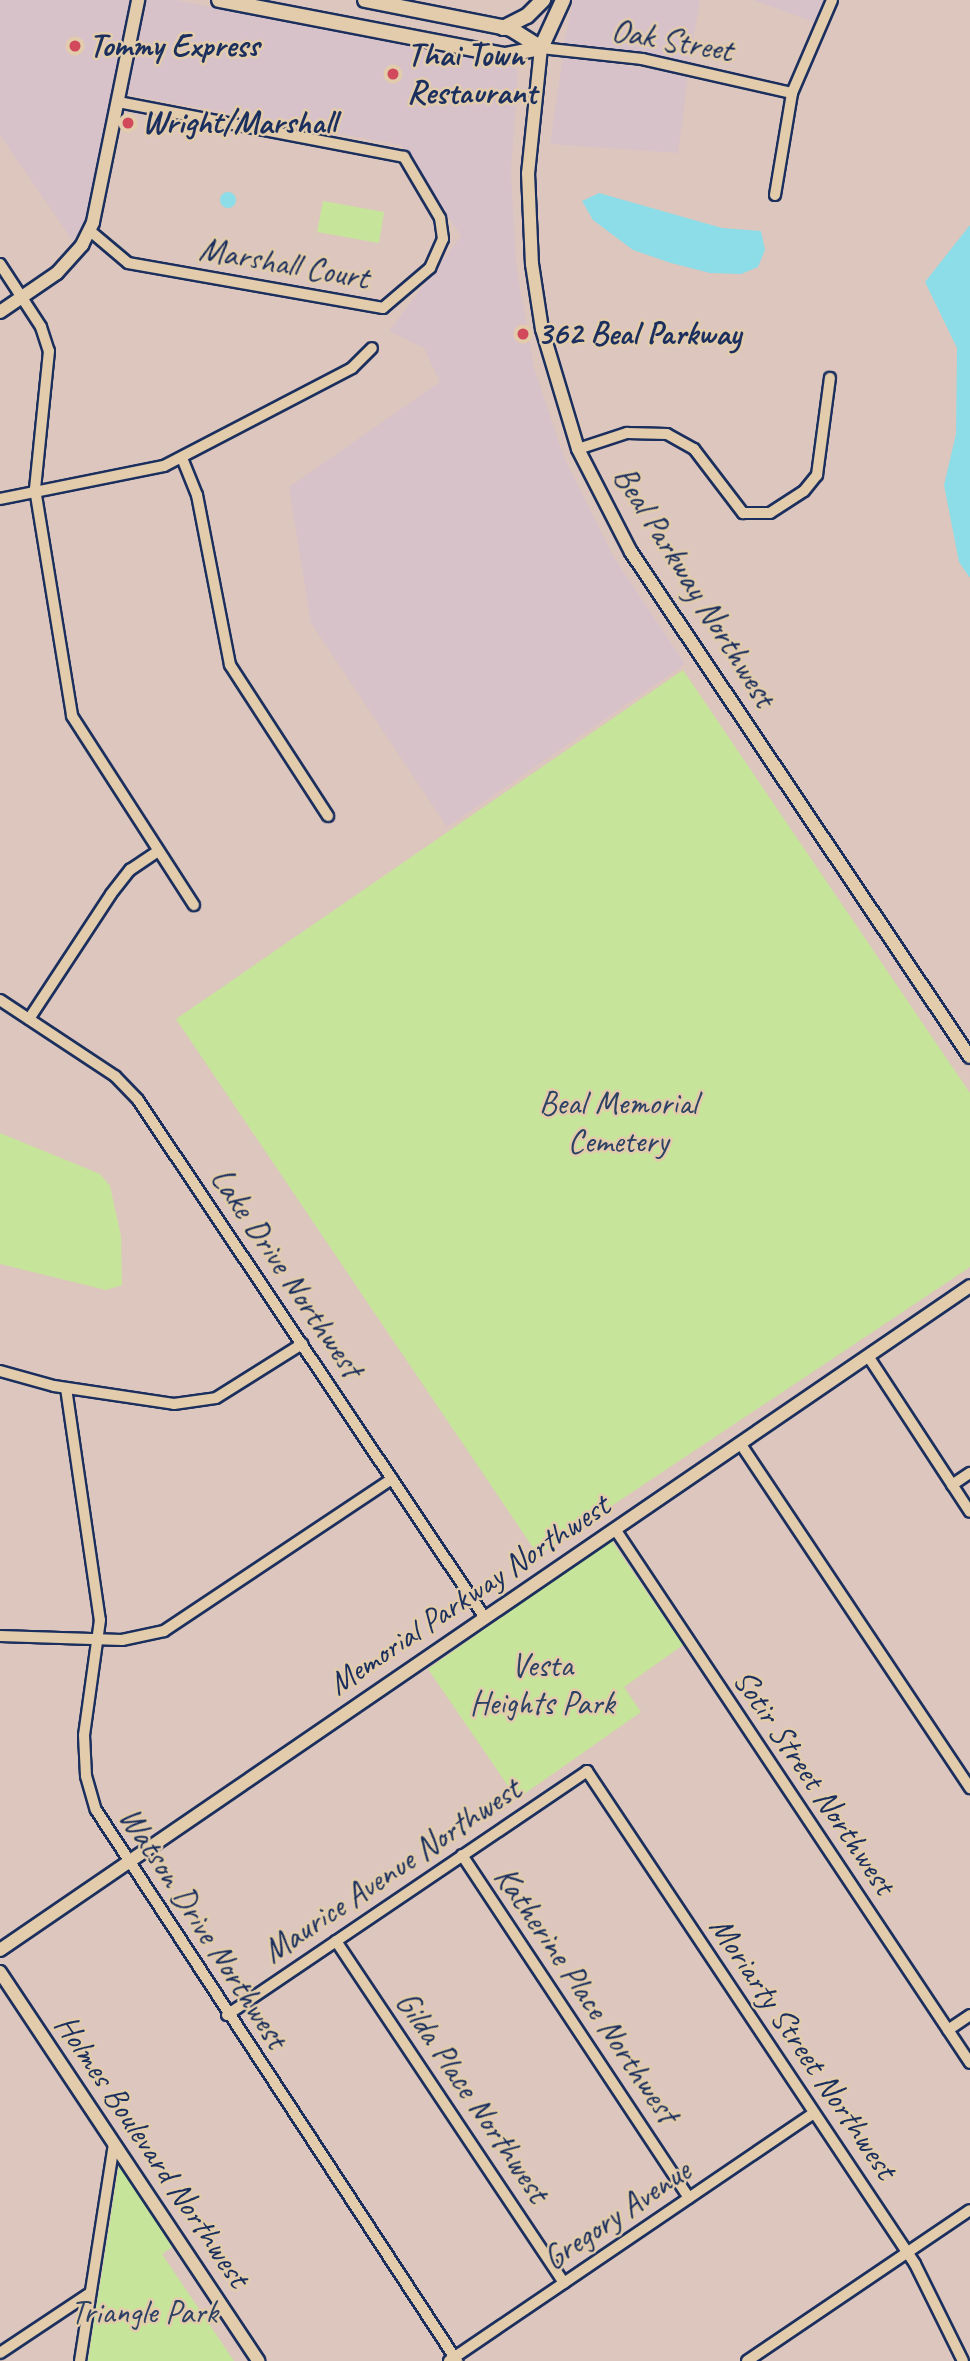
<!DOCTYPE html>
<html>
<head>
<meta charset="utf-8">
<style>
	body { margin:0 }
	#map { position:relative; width:970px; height:2361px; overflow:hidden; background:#dcc6bd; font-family:Caveat,sans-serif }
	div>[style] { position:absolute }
	.built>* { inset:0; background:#d8c2ca }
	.green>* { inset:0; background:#c7e49b }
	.water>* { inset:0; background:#8ddde9 }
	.round { border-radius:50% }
	.roads { filter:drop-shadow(2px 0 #1b2f5e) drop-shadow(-2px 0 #1b2f5e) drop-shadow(0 2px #1b2f5e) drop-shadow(0 -2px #1b2f5e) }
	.minor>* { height:10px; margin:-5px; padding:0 5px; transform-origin:5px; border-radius:5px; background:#e2ccab }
	.tertiary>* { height:12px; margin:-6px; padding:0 6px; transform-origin:6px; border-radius:6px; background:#e2ccab }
	.secondary>* { height:12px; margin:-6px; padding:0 6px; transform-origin:6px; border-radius:6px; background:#e2ccab }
	.primary>* { height:14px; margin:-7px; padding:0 7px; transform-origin:7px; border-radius:7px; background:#e2ccab }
	.dots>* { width:19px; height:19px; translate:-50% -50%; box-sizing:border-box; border:4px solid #e2ccab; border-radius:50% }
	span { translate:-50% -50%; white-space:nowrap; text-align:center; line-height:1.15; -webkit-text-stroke:5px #e2ccab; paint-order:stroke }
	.street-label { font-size:33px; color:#1b2f5e }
	.poi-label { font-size:33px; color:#1b2f5e; font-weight:700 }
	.left { translate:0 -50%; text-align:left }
	.park-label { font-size:33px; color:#2c4164 }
</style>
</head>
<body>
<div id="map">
	<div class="built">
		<i style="clip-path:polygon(0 0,132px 0,88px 221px,75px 244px,0 135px)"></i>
		<i style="clip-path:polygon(145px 0,175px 0,514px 67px,518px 72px,511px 171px,516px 265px,534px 368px,565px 460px,613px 556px,685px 664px,447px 827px,311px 623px,289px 487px,440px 382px,424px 348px,389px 331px,461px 236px,401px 145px,126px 94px)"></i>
		<i style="clip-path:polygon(573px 0,700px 0,689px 63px,564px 44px)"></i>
		<i style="clip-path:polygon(753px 0,825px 0,814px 22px)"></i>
		<i style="clip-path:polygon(563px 56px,688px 75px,678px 153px,550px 144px)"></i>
	</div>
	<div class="green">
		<i style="clip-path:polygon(323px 201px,384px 212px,379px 243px,317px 232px)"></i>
		<i style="clip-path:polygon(683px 670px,970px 1093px,970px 1267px,538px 1555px,176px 1019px)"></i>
		<i style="clip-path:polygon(0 1133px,100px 1174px,110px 1186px,121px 1236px,122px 1285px,106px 1290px,0 1264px)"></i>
		<i style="clip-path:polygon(611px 1540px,683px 1645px,624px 1687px,641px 1712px,517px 1799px,428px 1669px)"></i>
		<i style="clip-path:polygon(119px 2164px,172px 2247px,162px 2254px,234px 2361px,88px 2361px)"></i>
	</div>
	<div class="water">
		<i class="round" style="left:220px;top:192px;width:16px;height:16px"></i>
		<i style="clip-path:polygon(599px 193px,722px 228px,761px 231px,765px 250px,758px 267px,741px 274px,710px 273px,671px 263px,633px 250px,593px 220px,582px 201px)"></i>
		<i style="clip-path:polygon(970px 225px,970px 578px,959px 562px,944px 485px,956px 434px,957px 348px,925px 282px)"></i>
	</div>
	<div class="roads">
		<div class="minor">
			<i style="left:541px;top:48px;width:102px;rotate:6.2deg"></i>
			<i style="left:642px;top:59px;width:154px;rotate:12.8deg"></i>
			<i style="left:775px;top:195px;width:103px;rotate:-80.5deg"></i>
			<i style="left:792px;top:93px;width:101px;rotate:-66.7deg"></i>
			<i style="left:89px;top:230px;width:51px;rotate:40.2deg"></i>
			<i style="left:128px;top:263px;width:259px;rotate:10deg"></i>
			<i style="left:383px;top:308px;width:62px;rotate:-40.4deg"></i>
			<i style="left:430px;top:268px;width:32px;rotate:-66deg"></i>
			<i style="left:443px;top:239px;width:21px;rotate:-98deg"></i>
			<i style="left:440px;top:218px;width:71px;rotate:-120.5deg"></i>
			<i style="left:404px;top:157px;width:290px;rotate:-169.1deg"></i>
			<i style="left:0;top:264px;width:75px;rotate:56.9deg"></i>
			<i style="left:41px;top:327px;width:25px;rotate:72deg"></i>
			<i style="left:49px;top:351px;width:139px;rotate:95.8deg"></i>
			<i style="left:35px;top:489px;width:230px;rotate:80.7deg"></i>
			<i style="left:72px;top:716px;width:225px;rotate:57.2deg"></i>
			<i style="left:578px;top:449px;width:52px;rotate:-18.1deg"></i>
			<i style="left:627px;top:433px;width:40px;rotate:1.4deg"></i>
			<i style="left:667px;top:434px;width:31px;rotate:29deg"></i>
			<i style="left:694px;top:449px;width:81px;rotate:52.6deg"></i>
			<i style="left:743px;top:513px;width:27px"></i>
			<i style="left:770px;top:513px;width:40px;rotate:-32.9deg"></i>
			<i style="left:804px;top:491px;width:21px;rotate:-51deg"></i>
			<i style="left:817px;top:475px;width:98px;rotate:-82.4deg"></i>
			<i style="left:182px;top:458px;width:40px;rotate:68deg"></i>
			<i style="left:197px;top:495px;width:173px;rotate:79deg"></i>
			<i style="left:230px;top:665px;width:180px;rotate:57deg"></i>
			<i style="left:0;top:499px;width:167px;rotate:-11.4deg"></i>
			<i style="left:164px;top:466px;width:212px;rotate:-27.5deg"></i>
			<i style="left:352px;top:368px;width:28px;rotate:-45deg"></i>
			<i style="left:0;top:1000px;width:138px;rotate:33.5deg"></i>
			<i style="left:115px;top:1076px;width:33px;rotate:46deg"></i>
			<i style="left:138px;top:1100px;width:623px;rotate:56.18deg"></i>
			<i style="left:29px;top:1019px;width:149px;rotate:-56.7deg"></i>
			<i style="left:111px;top:894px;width:31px;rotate:-52deg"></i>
			<i style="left:130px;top:870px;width:32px;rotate:-34deg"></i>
			<i style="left:868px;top:1356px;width:186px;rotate:56.8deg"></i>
			<i style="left:0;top:1371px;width:56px;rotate:15.5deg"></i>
			<i style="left:54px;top:1386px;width:121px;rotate:8.5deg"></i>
			<i style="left:174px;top:1404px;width:42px;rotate:-8.1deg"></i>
			<i style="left:216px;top:1398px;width:102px;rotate:-32.1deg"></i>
			<i style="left:66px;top:1388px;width:234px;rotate:81.7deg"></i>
			<i style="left:100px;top:1620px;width:116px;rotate:97.9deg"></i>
			<i style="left:84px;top:1735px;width:41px;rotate:87.2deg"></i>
			<i style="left:86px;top:1776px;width:35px;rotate:74deg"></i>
			<i style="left:96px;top:1810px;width:659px;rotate:56.77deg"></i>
			<i style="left:740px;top:1443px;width:415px;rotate:56.3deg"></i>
			<i style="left:952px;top:1485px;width:22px;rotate:-34deg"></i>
			<i style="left:615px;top:1529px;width:641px;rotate:56.38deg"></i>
			<i style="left:0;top:1636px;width:122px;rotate:1.9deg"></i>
			<i style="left:122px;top:1640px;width:43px;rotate:-12.1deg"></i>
			<i style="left:164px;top:1631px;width:274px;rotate:-33.7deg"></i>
			<i style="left:462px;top:1855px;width:411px;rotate:56.5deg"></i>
			<i style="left:336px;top:1941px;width:411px;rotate:56.3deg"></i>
			<i style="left:227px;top:2015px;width:435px;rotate:-34.1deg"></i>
			<i style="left:587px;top:1771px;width:592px;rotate:56.36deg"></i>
			<i style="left:915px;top:2264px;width:108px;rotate:63.7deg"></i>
			<i style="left:948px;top:2030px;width:27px;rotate:-34deg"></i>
			<i style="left:0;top:2353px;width:108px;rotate:-33.7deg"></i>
			<i style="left:80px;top:2361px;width:219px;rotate:-81.1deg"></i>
			<i style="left:449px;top:2361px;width:441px;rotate:-34.2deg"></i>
			<i style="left:747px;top:2361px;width:269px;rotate:-34.1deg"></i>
		</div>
		<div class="tertiary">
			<i style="left:0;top:312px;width:69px;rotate:-34.4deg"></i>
			<i style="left:57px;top:273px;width:38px;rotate:-48deg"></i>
			<i style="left:82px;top:245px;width:25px;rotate:-64deg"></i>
			<i style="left:93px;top:222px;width:227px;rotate:-78.5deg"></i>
			<i style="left:0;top:1950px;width:1175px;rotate:-34.39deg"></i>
			<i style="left:0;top:1972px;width:467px;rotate:56.4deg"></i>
		</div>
		<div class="secondary">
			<i style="left:541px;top:48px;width:126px;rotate:95.9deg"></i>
			<i style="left:528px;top:173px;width:91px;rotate:87.5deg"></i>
			<i style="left:532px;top:264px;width:66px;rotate:81.3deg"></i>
			<i style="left:542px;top:329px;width:125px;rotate:73.3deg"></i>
			<i style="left:578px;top:449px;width:116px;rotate:62.8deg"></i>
			<i style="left:631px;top:552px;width:608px;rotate:56.13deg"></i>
		</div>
		<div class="primary">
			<i style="left:219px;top:0;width:291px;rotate:10.9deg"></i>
			<i style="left:505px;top:55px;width:37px;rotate:-11deg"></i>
			<i style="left:365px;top:0;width:149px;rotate:11.2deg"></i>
			<i style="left:511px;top:29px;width:36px;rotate:32deg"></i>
			<i style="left:503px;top:28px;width:27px;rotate:-27deg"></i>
			<i style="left:527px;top:16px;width:23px;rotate:-45deg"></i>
			<i style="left:541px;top:48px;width:53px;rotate:-65.4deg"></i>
		</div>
	</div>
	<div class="dots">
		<i style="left:75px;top:46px;background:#d1495b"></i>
		<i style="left:393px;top:74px;background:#d1495b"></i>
		<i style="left:128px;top:123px;background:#d1495b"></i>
		<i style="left:523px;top:334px;background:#d1495b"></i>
	</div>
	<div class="street-label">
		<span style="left:672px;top:41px;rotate:10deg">Oak Street</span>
		<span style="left:284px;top:264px;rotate:10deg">Marshall Court</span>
		<span style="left:694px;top:587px;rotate:58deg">Beal Parkway Northwest</span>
		<span style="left:286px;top:1273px;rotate:56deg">Lake Drive Northwest</span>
		<span style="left:469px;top:1595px;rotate:-34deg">Memorial Parkway Northwest</span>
		<span style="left:814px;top:1782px;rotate:56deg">Sotir Street Northwest</span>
		<span style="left:392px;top:1871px;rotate:-34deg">Maurice Avenue Northwest</span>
		<span style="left:203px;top:1928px;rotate:57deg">Watson Drive Northwest</span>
		<span style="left:586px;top:1995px;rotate:56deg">Katherine Place Northwest</span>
		<span style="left:803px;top:2048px;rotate:56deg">Moriarty Street Northwest</span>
		<span style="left:472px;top:2097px;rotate:56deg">Gilda Place Northwest</span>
		<span style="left:152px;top:2151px;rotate:56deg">Holmes Boulevard Northwest</span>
		<span style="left:617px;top:2215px;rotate:-34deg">Gregory Avenue</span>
	</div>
	<div class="poi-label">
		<span class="left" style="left:89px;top:46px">Tommy Express</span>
		<span class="left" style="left:407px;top:74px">Thai Town<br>Restaurant</span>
		<span class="left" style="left:142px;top:123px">Wright/Marshall</span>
		<span class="left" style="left:537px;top:334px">362 Beal Parkway</span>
	</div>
	<div class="park-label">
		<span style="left:618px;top:1123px">Beal Memorial<br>Cemetery</span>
		<span style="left:542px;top:1685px">Vesta<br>Heights Park</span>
		<span style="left:144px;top:2313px">Triangle Park</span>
	</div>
</div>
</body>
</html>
